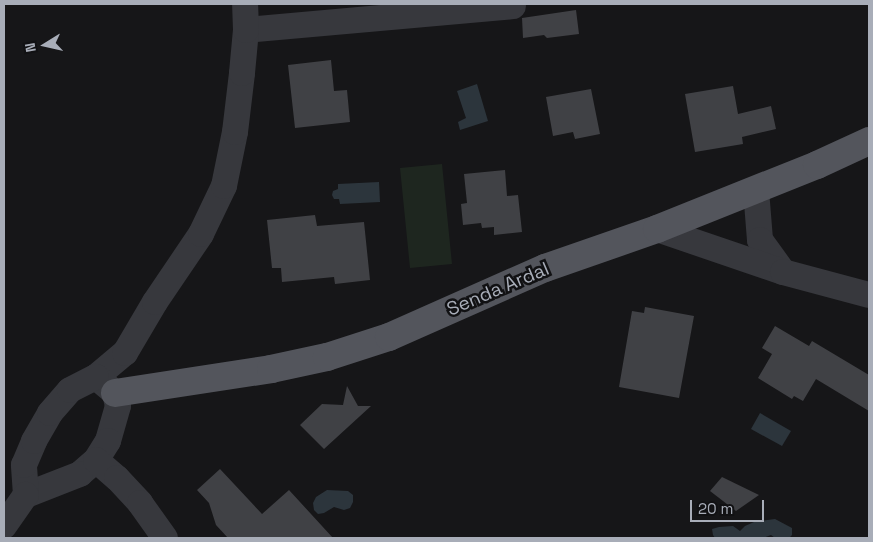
<!DOCTYPE html>
<html>
<head>
<meta charset="utf-8">
<style>
	body { margin:0 }
	#map { position:relative; width:873px; height:542px; overflow:hidden; background:#161618; font-family:"Space Grotesk",sans-serif }
	div>[style] { position:absolute }
	.green>* { inset:0; background:#1e261f }
	.water>* { inset:0; background:#2c353c }
	.building>* { inset:0; background:#404145 }
	.minor>* { height:26px; margin:-13px; padding:0 13px; transform-origin:13px; border-radius:13px; background:#37383d }
	.major>* { height:28px; margin:-14px; padding:0 14px; transform-origin:14px; border-radius:14px; background:#53555c }
	span { translate:-50% -50%; white-space:nowrap; text-align:center; line-height:1.15; -webkit-text-stroke:5px #111113; paint-order:stroke }
	.street-label { font-size:19px; color:#a8adb8 }
	.frame { position:absolute; inset:0; border:5px solid #a8adb8; pointer-events:none }
	.north { position:absolute; left:20px; top:20px; width:50px; height:50px; -webkit-text-stroke:4px #111113; paint-order:stroke; rotate:260deg; font-size:14px; font-weight:700; line-height:20px; text-align:center; color:#a8adb8 }
	.north::after { content:''; display:block; margin:auto; width:18px; height:22px; background:#a8adb8; clip-path:polygon(50% 0,100% 100%,50% 72%,0 100%) }
	.scale { position:absolute; left:690px; top:500px; width:74px; height:22px; box-sizing:border-box; border:2px solid #a8adb8; border-top:0; padding-left:6px; font-size:15px; line-height:18px; white-space:nowrap; color:#a8adb8; -webkit-text-stroke:4px #111113; paint-order:stroke }
</style>
</head>
<body>
<div id="map">
	<div class="green">
		<i style="clip-path:polygon(442px 164px,452px 264px,410px 268px,400px 168px)"></i>
	</div>
	<div class="water">
		<i style="clip-path:polygon(477px 84px,488px 121px,460px 130px,458px 122px,466px 118px,457px 91px)"></i>
		<i style="clip-path:polygon(379px 182px,380px 202px,340px 204px,339px 199px,334px 199px,332px 195px,333px 191px,338px 189px,338px 184px)"></i>
		<i style="clip-path:polygon(760px 413px,791px 431px,782px 446px,751px 429px)"></i>
		<i style="clip-path:polygon(327px 490px,348px 491px,353px 495px,353px 502px,350px 508px,344px 510px,334px 507px,324px 513px,318px 514px,314px 510px,313px 503px,316px 497px)"></i>
		<i style="clip-path:polygon(775px 519px,792px 528px,792px 535px,789px 538px,775px 538px,771px 535px,763px 538px,715px 538px,713px 535px,712px 529px,719px 527px,733px 526px,740px 531px,745px 526px,754px 522px)"></i>
	</div>
	<div class="building">
		<i style="clip-path:polygon(576px 10px,579px 34px,547px 38px,544px 35px,523px 38px,522px 18px)"></i>
		<i style="clip-path:polygon(331px 60px,334px 91px,347px 90px,350px 122px,295px 128px,288px 65px)"></i>
		<i style="clip-path:polygon(733px 86px,738px 114px,771px 106px,776px 129px,742px 137px,743px 144px,695px 152px,685px 94px)"></i>
		<i style="clip-path:polygon(591px 89px,600px 134px,575px 139px,573px 132px,553px 136px,546px 97px)"></i>
		<i style="clip-path:polygon(505px 170px,507px 196px,518px 195px,522px 232px,494px 235px,494px 227px,482px 228px,481px 223px,463px 225px,461px 204px,467px 203px,464px 174px)"></i>
		<i style="clip-path:polygon(315px 215px,317px 226px,364px 222px,370px 280px,335px 284px,334px 277px,282px 282px,281px 268px,272px 268px,267px 220px)"></i>
		<i style="clip-path:polygon(645px 307px,694px 316px,679px 398px,619px 387px,632px 311px,644px 313px)"></i>
		<i style="clip-path:polygon(775px 326px,809px 346px,812px 341px,869px 375px,869px 411px,816px 379px,803px 401px,794px 396px,792px 399px,758px 378px,772px 354px,762px 348px)"></i>
		<i style="clip-path:polygon(347px 386px,358px 406px,371px 406px,324px 449px,300px 425px,322px 404px,343px 405px)"></i>
		<i style="clip-path:polygon(220px 469px,262px 514px,289px 490px,333px 538px,228px 538px,216px 525px,209px 503px,197px 490px)"></i>
		<i style="clip-path:polygon(722px 477px,759px 495px,736px 511px,710px 491px)"></i>
	</div>
	<div class="minor">
		<i style="left:246px;top:30px;width:268px;rotate:-5.1deg"></i>
		<i style="left:756px;top:190px;width:50px;rotate:85.4deg"></i>
		<i style="left:760px;top:240px;width:39px;rotate:54deg"></i>
		<i style="left:657px;top:229px;width:133px;rotate:18.8deg"></i>
		<i style="left:783px;top:272px;width:89px;rotate:15deg"></i>
		<i style="left:96px;top:377px;width:38px;rotate:-40deg"></i>
		<i style="left:125px;top:353px;width:59px;rotate:-59.5deg"></i>
		<i style="left:155px;top:302px;width:82px;rotate:-55.9deg"></i>
		<i style="left:201px;top:234px;width:53px;rotate:-64.4deg"></i>
		<i style="left:224px;top:186px;width:55px;rotate:-78.5deg"></i>
		<i style="left:235px;top:132px;width:59px;rotate:-83.2deg"></i>
		<i style="left:242px;top:73px;width:43px;rotate:-84.7deg"></i>
		<i style="left:246px;top:30px;width:26px;rotate:-92deg"></i>
		<i style="left:96px;top:377px;width:25px;rotate:40deg"></i>
		<i style="left:115px;top:393px;width:13px;rotate:77deg"></i>
		<i style="left:118px;top:406px;width:36px;rotate:106deg"></i>
		<i style="left:108px;top:441px;width:22px;rotate:122deg"></i>
		<i style="left:96px;top:460px;width:21px;rotate:139deg"></i>
		<i style="left:80px;top:474px;width:58px;rotate:158.7deg"></i>
		<i style="left:26px;top:495px;width:30px;rotate:-94deg"></i>
		<i style="left:24px;top:465px;width:26px;rotate:-67deg"></i>
		<i style="left:34px;top:441px;width:32px;rotate:-60deg"></i>
		<i style="left:50px;top:413px;width:30px;rotate:-49deg"></i>
		<i style="left:70px;top:390px;width:29px;rotate:-27deg"></i>
		<i style="left:96px;top:460px;width:28px;rotate:41deg"></i>
		<i style="left:117px;top:478px;width:34px;rotate:47deg"></i>
		<i style="left:140px;top:503px;width:43px;rotate:54.5deg"></i>
		<i style="left:4px;top:526px;width:38px;rotate:-55deg"></i>
	</div>
	<div class="major">
		<i style="left:115px;top:393px;width:158px;rotate:-8.7deg"></i>
		<i style="left:271px;top:369px;width:57px;rotate:-12.1deg"></i>
		<i style="left:327px;top:357px;width:65px;rotate:-17.9deg"></i>
		<i style="left:389px;top:337px;width:171px;rotate:-23.9deg"></i>
		<i style="left:545px;top:268px;width:119px;rotate:-19.2deg"></i>
		<i style="left:657px;top:229px;width:172px;rotate:-21.8deg"></i>
		<i style="left:817px;top:165px;width:57px;rotate:-24.8deg"></i>
	</div>
	<div class="street-label">
		<span style="left:498px;top:289px;rotate:-23deg">Senda Ardal</span>
	</div>
	<div class="frame"></div>
	<div class="north">N</div>
	<div class="scale">20 m</div>
</div>
</body>
</html>
